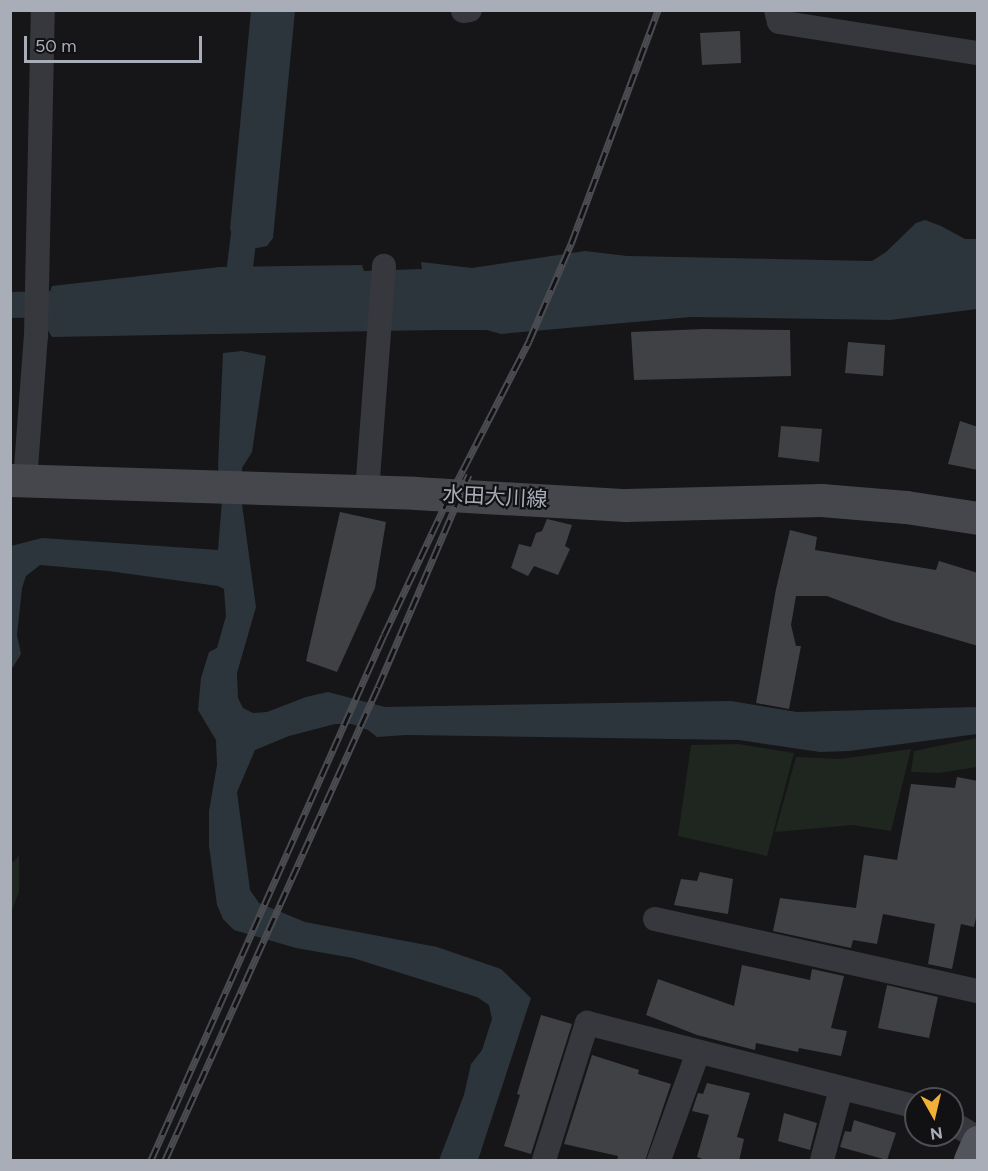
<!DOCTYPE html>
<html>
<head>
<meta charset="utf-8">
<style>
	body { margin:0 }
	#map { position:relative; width:988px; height:1171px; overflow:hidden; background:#161618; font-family:Figtree,"Noto Sans JP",sans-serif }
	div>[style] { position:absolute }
	.green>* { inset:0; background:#1e261f }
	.water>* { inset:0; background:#2c353c }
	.canal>* { height:26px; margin:-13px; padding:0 13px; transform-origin:13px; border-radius:13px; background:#2c353c }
	.building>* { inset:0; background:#404145 }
	.street>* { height:24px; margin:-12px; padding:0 12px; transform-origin:12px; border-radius:12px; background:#37383d }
	.secondary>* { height:33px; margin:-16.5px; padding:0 16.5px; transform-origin:16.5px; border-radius:16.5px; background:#45474d }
	.primary>* { height:33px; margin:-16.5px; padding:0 16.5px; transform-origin:16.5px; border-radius:16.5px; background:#53555c }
	.rail>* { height:7px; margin-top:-3.5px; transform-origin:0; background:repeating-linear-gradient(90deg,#111113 0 14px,#4a4c52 0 28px); box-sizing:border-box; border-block:2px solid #4a4c52 }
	span { translate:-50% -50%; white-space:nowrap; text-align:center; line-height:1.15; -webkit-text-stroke:4.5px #111113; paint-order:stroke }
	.street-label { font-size:21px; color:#a8adb8 }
	.frame { position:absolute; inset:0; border:12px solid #a8adb8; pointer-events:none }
	.north { position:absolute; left:904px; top:1087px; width:60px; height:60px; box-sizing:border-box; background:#111113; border:2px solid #4d4f55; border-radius:50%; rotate:172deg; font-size:16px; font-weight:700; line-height:24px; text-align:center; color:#a8adb8 }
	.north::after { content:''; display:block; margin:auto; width:21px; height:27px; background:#f2b134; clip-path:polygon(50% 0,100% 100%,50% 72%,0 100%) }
	.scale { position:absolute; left:24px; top:36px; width:178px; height:27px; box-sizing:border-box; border:3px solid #a8adb8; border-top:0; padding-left:8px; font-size:18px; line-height:21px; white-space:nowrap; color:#a8adb8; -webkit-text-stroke:4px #111113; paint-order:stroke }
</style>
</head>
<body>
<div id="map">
	<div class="green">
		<i style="clip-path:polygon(977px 738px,977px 767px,939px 773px,911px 772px,914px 751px)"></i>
		<i style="clip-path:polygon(738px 744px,794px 753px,767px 856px,678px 836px,691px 745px)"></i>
		<i style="clip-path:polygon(911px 749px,891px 831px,852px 825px,775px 832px,796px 757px,841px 759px)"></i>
		<i style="clip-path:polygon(19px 855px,19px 892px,11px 913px,11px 861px,14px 862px)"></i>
	</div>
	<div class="water">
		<i style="clip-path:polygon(251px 11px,295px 11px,273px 238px,267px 246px,252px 249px,235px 241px,230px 229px)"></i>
		<i style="clip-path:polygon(925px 220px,941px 226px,965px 239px,977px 239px,977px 309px,890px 320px,691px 317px,501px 334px,487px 330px,437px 330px,52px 337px,47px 329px,42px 294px,50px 292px,52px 286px,220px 267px,362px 265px,364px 271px,422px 269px,421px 262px,472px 268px,585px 251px,627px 256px,872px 261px,886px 252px,916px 223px)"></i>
		<i style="clip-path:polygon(242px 351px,266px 356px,252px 452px,242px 468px,242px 504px,256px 607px,237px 673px,238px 698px,243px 708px,253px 713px,267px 712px,306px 697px,328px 692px,385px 707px,731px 701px,797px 712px,977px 707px,977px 734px,849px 751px,820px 752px,739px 740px,406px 735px,377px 737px,368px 730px,352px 724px,335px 724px,289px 736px,255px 750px,237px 792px,250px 890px,259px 903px,305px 922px,437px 947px,501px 969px,531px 998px,478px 1160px,439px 1160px,464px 1095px,471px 1064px,482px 1050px,492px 1019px,489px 1005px,477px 997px,353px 958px,296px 948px,234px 930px,223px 919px,217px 905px,209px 846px,209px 811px,217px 765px,216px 740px,198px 710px,201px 678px,209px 652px,217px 648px,226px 616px,224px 589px,218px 586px,108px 571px,40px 565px,26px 576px,22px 588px,17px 635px,21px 654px,11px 670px,11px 546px,42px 538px,218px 550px,222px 501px,218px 466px,223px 353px)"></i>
	</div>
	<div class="canal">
		<i style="left:236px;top:299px;width:90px;rotate:-83deg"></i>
		<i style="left:10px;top:305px;width:50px;rotate:-1.1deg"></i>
	</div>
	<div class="building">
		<i style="clip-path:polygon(740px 31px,741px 63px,702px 65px,700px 33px)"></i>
		<i style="clip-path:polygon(704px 329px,790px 330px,791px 376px,634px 380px,631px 332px)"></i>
		<i style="clip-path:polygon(848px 342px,885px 345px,883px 376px,845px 373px)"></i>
		<i style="clip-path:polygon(960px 421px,978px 427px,978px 470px,948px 464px)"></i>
		<i style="clip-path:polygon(781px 426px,822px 429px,819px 462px,778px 457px)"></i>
		<i style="clip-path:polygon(340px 512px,386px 522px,375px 588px,337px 672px,306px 661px)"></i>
		<i style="clip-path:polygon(547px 519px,572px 525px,565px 546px,570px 549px,558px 575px,534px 566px,528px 576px,511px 568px,519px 544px,531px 547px,536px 533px,542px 531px)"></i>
		<i style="clip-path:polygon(790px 530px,817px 537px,815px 550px,936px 570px,939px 561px,978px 573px,978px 646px,893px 621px,827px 596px,796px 596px,791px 625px,796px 646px,801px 646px,789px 709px,756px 703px,776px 589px)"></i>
		<i style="clip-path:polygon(957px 777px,978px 781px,978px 908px,974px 927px,961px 924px,952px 969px,928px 964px,935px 924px,883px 914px,877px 944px,853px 940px,851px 948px,773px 931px,780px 898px,856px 908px,864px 855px,897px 860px,911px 784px,955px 788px)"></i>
		<i style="clip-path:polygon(700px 872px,733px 879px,728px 914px,674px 905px,681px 879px,697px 881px)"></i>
		<i style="clip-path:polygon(742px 965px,810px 980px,812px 969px,844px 976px,831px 1028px,847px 1031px,841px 1056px,799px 1048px,798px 1052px,756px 1043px,755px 1050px,697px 1035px,646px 1015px,658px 979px,734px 1006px)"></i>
		<i style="clip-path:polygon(887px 985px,938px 997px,929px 1038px,878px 1028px)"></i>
		<i style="clip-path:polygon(541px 1015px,572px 1024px,531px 1154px,504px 1146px,520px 1095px,517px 1094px)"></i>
		<i style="clip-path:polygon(592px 1055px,639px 1070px,638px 1074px,671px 1084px,645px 1161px,617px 1161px,618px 1156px,564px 1144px)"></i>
		<i style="clip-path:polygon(707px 1083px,750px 1093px,737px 1137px,744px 1139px,739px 1161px,708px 1161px,697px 1157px,709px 1115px,692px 1111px,698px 1093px,703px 1094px)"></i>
		<i style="clip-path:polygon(784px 1113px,817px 1123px,810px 1150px,778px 1141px)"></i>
		<i style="clip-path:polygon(854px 1120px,896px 1133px,887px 1160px,840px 1147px,845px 1131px,851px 1132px)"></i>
	</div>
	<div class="street">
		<i style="left:776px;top:10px;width:12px;rotate:76deg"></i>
		<i style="left:779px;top:22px;width:201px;rotate:8.9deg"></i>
		<i style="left:463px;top:11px;width:7px;rotate:-8deg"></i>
		<i style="left:25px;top:481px;width:145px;rotate:-85.7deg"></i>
		<i style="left:36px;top:336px;width:326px;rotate:-88.8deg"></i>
		<i style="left:367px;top:492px;width:227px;rotate:-85.7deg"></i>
		<i style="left:655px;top:919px;width:331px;rotate:12.6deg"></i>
		<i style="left:952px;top:1123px;width:30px;rotate:30deg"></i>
		<i style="left:544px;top:1160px;width:144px;rotate:-72.6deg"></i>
		<i style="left:587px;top:1023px;width:340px;rotate:14.3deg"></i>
		<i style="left:659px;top:1160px;width:115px;rotate:-70.1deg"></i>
		<i style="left:822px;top:1160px;width:73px;rotate:-75deg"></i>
	</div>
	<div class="secondary">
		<i style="left:10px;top:480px;width:405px;rotate:1.8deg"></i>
		<i style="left:415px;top:493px;width:211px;rotate:3.3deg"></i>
		<i style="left:626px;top:505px;width:195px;rotate:-1.5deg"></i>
		<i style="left:821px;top:500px;width:85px;rotate:4.7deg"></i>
		<i style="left:906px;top:507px;width:73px;rotate:8.7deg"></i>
	</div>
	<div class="primary">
		<i style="left:970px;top:1160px;width:20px;rotate:-66deg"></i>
	</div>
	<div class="rail">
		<i style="left:151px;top:1160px;width:574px;rotate:-66.07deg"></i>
		<i style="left:384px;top:635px;width:155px;rotate:-64.8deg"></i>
		<i style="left:450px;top:495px;width:173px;rotate:-62.8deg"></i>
		<i style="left:529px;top:341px;width:106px;rotate:-66.6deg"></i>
		<i style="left:571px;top:244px;width:250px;rotate:-69.6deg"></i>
		<i style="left:165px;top:1160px;width:519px;rotate:-65.76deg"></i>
		<i style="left:378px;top:687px;width:231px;rotate:-66.8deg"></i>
	</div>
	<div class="street-label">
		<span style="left:495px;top:497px;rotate:3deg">水田大川線</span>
	</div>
	<div class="frame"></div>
	<div class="north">N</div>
	<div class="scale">50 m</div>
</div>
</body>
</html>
